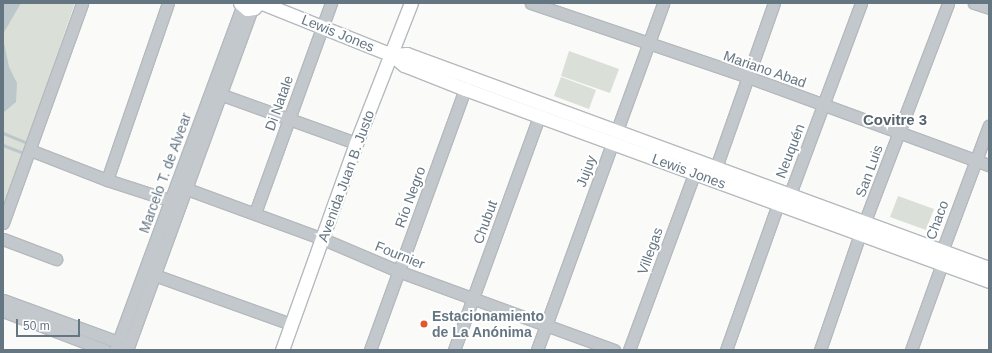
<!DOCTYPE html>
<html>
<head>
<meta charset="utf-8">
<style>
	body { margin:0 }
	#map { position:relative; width:992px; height:353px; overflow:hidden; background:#fafaf8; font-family:Arial,sans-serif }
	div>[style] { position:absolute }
	.green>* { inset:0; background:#dadfd7 }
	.water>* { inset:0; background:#bbc7cb }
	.stream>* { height:2.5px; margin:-1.25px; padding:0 1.25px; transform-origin:1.25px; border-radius:1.25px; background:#bbc7cb }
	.roads { filter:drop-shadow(1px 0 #b5babe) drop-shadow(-1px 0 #b5babe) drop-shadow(0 1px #b5babe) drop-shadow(0 -1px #b5babe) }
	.minor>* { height:11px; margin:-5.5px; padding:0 5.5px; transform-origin:5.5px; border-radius:5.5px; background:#c3c8cc }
	.major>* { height:13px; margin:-6.5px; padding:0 6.5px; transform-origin:6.5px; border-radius:6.5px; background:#fff }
	.dots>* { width:11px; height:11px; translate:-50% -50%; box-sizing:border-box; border:2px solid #fff; border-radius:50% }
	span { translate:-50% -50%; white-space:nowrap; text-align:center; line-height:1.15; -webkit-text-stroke:4px #fff; paint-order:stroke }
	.street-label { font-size:14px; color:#657683 }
	.poi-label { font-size:14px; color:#657683; font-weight:700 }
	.left { translate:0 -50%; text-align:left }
	.neighbourhood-label { font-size:15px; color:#57646e; font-weight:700 }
	.frame { position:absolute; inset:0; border:4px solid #657683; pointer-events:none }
	.scale { position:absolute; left:16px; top:319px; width:64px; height:18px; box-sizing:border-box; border:2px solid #657683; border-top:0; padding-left:5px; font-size:12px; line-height:14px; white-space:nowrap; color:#657683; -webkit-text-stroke:3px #fff; paint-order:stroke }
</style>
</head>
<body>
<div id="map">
	<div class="green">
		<i style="clip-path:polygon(3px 3px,75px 3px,3px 209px)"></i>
		<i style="clip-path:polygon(569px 51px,619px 69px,610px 93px,561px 76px)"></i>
		<i style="clip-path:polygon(561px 77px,596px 90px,589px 109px,554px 96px)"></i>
		<i style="clip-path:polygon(898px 196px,934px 209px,926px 230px,890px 217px)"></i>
	</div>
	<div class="water">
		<i style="clip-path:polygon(3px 3px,21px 3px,3px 34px)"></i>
		<i style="clip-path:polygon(3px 38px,9px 67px,17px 83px,16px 102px,4px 112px,3px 118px)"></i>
	</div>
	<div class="stream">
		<i style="left:3px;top:133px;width:27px;rotate:22deg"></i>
		<i style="left:3px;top:145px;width:25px;rotate:21deg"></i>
	</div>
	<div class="roads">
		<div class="minor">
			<i style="left:531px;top:3px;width:229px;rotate:18.8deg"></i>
			<i style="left:748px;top:77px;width:257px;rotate:20.1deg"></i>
			<i style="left:974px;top:3px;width:16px;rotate:18deg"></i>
			<i style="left:214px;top:92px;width:151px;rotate:19.8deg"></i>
			<i style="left:30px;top:150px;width:83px;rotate:21.3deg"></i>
			<i style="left:107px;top:180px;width:75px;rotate:17.9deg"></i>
			<i style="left:713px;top:176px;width:183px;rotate:-70.6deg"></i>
			<i style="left:107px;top:180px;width:187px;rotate:-71deg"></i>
			<i style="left:176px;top:185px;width:157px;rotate:20.2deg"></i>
			<i style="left:323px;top:239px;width:82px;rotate:23.1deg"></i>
			<i style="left:398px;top:271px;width:230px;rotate:20.1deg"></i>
			<i style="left:255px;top:213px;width:223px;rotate:-70.1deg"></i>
			<i style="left:3px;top:223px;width:234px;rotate:-70.2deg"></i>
			<i style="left:3px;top:239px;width:57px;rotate:20.7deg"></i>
			<i style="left:149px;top:273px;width:151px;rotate:19.8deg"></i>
			<i style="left:3px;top:300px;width:131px;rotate:20.1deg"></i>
			<i style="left:3px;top:311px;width:109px;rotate:20.9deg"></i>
			<i style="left:115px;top:350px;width:367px;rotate:-69.7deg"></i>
			<i style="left:127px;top:350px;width:363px;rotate:-69.9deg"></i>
			<i style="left:370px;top:350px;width:286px;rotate:-70deg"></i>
			<i style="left:454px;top:350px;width:258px;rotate:-70deg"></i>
			<i style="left:537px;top:350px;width:369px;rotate:-70deg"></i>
			<i style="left:629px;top:350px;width:196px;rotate:-69.7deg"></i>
			<i style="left:726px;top:350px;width:155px;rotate:-70.4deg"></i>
			<i style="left:778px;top:204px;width:16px;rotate:-40deg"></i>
			<i style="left:790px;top:194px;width:204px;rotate:-69.6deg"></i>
			<i style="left:820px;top:350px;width:123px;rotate:-71deg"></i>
			<i style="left:860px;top:234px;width:247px;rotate:-69.1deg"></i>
			<i style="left:911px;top:350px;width:91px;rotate:-70.2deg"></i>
			<i style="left:942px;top:264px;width:13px;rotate:-90deg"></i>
			<i style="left:942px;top:251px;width:134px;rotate:-69.5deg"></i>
		</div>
		<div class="major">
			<i style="left:240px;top:3px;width:9px;rotate:41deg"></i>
			<i style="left:247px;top:9px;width:7px;rotate:-8deg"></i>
			<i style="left:254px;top:8px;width:7px;rotate:-45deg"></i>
			<i style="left:262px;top:3px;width:140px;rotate:21.8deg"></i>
			<i style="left:392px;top:55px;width:16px;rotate:40deg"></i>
			<i style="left:404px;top:65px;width:66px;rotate:21.5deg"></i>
			<i style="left:465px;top:89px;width:558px;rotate:20.12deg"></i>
			<i style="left:392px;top:55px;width:15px;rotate:-4deg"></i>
			<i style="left:407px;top:54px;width:620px;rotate:20.19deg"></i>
			<i style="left:282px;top:350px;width:220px;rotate:-70.3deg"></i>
			<i style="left:356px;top:143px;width:150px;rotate:-68.6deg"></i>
		</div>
	</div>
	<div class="dots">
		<i style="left:424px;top:324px;background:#e4572e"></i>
	</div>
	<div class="street-label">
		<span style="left:338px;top:33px;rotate:22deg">Lewis Jones</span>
		<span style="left:765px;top:69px;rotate:19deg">Mariano Abad</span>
		<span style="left:279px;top:103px;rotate:-70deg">Di Natale</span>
		<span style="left:790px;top:151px;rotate:-69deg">Neuquén</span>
		<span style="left:586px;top:171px;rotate:-70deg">Jujuy</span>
		<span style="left:689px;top:171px;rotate:20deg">Lewis Jones</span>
		<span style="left:869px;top:171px;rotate:-70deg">San Luis</span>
		<span style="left:165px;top:173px;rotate:-70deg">Marcelo T. de Alvear</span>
		<span style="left:346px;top:176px;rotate:-70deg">Avenida Juan B. Justo</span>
		<span style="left:410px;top:197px;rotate:-70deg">Río Negro</span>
		<span style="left:937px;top:220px;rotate:-70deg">Chaco</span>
		<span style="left:485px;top:222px;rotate:-70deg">Chubut</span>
		<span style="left:650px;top:251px;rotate:-70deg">Villegas</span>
		<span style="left:400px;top:255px;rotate:22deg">Fournier</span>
	</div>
	<div class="poi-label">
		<span class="left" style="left:432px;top:324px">Estacionamiento<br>de La Anónima</span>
	</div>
	<div class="neighbourhood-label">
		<span style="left:895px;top:120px">Covitre 3</span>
	</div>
	<div class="frame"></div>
	<div class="scale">50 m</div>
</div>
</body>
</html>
